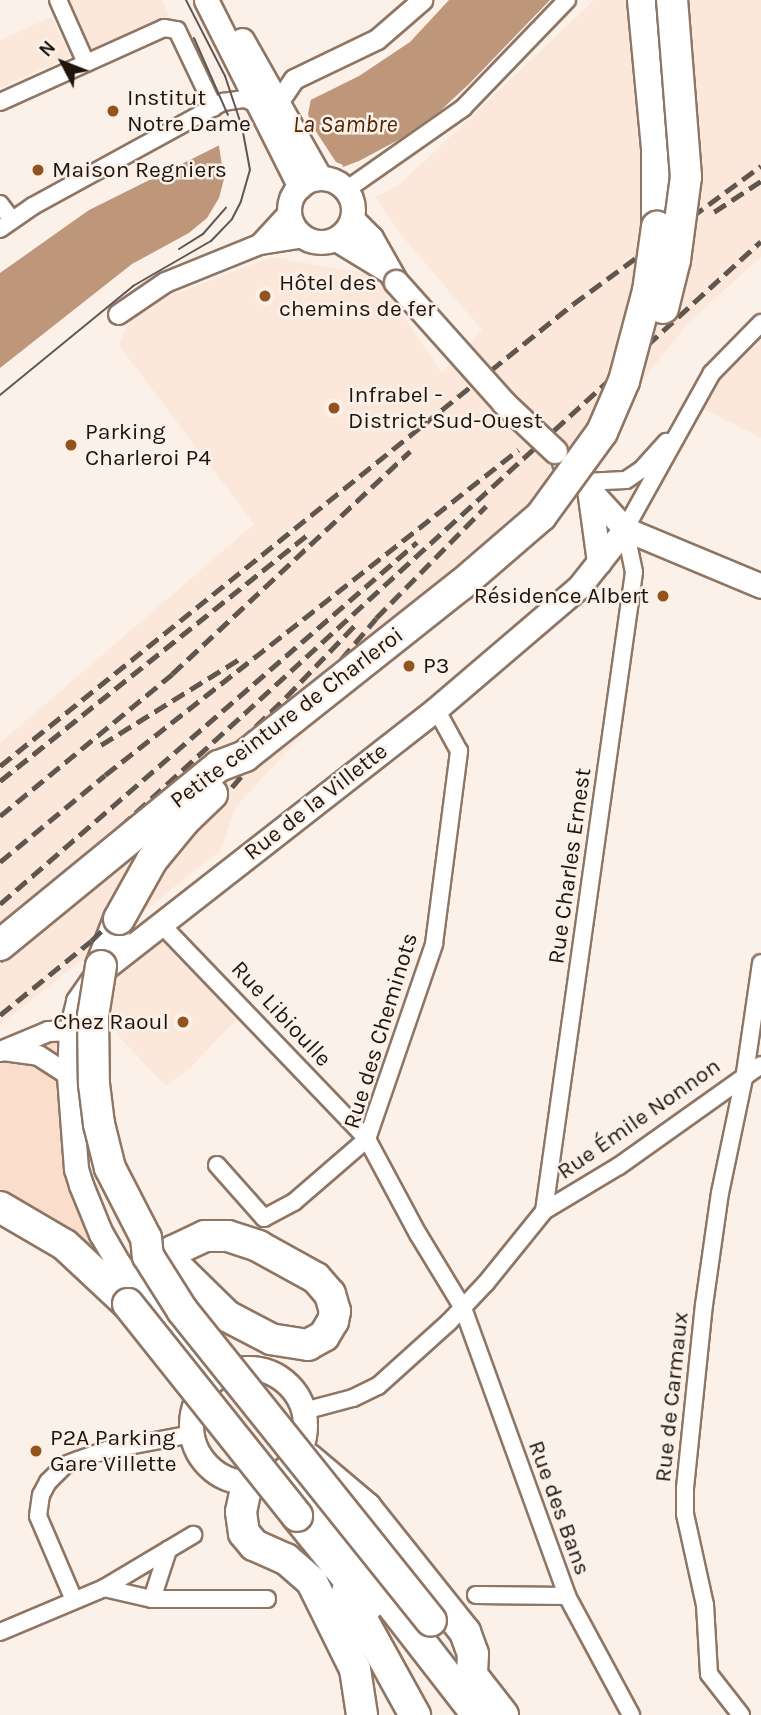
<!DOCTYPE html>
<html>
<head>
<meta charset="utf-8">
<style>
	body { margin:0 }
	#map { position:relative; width:761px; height:1715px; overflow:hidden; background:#fcf1e9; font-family:Karla,sans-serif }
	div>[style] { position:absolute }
	.built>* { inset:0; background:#fce8da }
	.green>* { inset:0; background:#fadecb }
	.water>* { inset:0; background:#be977b }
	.pier>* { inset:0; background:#fcf1e9 }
	.roads { filter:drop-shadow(2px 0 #8e7665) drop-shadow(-2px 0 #8e7665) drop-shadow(0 2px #8e7665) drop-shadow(0 -2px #8e7665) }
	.minor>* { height:16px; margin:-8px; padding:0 8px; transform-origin:8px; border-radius:8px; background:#fff }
	.tertiary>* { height:19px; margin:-9.5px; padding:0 9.5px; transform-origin:9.5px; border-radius:9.5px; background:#fff }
	.secondary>* { height:23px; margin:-11.5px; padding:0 11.5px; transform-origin:11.5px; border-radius:11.5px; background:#fff }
	.secondary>.ring { margin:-11.5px; padding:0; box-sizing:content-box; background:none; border:23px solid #fff; border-radius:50% }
	.motorway>* { height:30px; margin:-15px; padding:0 15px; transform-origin:15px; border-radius:15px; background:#fff }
	.tram>* { height:2px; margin:-1px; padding:0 1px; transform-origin:1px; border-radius:1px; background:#605650 }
	.rail>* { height:4.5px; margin-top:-2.25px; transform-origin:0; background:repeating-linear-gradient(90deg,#605650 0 14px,transparent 0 21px) }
	.bridges { filter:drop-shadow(2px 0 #8e7665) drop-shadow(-2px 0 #8e7665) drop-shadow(0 2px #8e7665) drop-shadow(0 -2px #8e7665) }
	.secondary-bridge>* { height:23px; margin:-11.5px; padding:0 11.5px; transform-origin:11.5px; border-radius:11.5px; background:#fff }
	.motorway-bridge>* { height:30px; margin:-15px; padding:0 15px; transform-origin:15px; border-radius:15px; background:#fff }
	.dots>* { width:19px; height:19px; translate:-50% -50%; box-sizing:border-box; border:4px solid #fcf1e9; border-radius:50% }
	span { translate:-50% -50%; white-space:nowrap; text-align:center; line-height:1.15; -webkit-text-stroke:5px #fcf1e9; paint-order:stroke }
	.poi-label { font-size:23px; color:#1e150f }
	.left { translate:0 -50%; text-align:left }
	.right { translate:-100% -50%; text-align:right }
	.street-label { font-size:23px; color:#1e150f }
	.water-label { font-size:24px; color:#4d2704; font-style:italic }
	.north { position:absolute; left:28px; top:28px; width:70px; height:70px; -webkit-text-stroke:5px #fcf1e9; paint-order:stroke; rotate:312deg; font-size:19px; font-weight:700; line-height:28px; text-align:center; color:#1e150f }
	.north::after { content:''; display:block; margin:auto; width:24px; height:32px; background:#1e150f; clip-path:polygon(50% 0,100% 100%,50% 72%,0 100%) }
</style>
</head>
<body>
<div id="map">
	<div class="built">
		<i style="clip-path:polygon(58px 0,162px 0,169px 16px,85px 56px)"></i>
		<i style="clip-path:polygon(594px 0,761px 0,761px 257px,690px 321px,543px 505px,393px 636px,235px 808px,221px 850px,0 1025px,0 743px,254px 524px,118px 344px,138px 308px,271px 257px,376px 275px,442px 373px,482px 330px,401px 235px,375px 197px,399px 185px)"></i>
		<i style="clip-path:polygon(51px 17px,71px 56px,0 88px,0 40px)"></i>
		<i style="clip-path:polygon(761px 323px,761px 438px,695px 405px)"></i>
		<i style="clip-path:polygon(163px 940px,238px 1018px,190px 1068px,166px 1086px,119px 1037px,98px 993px)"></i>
	</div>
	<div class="green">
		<i style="clip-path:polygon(63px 1039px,101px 1249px,89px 1251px,0 1195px,0 1060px,49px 1040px)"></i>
	</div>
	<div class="water">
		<i style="clip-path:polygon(449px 0,550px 0,469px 84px,440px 111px,402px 138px,359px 161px,319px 176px,239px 216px,187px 234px,132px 264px,0 368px,0 273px,89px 210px,359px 76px,410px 42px)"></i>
	</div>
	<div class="pier">
		<i style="clip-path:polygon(312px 94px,308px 114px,311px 124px,336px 162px,343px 165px,341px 172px,241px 219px,185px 239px,184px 237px,207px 218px,219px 198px,224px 179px,218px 139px)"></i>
	</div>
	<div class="roads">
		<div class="minor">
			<i style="left:58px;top:0;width:69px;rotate:66deg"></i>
			<i style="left:0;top:102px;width:180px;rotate:-24.3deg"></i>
			<i style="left:164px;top:28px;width:13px;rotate:9deg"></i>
			<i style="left:177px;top:30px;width:86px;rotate:64.6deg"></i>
			<i style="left:346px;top:190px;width:143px;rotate:-35deg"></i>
			<i style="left:463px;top:108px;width:150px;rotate:-46.1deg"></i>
			<i style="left:0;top:204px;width:20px;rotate:53deg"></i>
			<i style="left:0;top:229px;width:40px;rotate:-34.9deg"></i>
			<i style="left:33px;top:206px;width:217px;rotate:-28.7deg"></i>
			<i style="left:223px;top:102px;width:22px;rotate:-8deg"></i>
			<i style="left:245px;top:99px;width:13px;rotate:23deg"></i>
			<i style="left:583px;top:482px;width:43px;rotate:-2.7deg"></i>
			<i style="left:626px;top:480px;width:18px;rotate:-34deg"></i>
			<i style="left:641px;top:470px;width:38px;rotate:-48deg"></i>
			<i style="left:160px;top:923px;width:299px;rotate:46.2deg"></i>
			<i style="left:367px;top:1139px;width:108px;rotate:61.8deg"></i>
			<i style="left:418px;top:1234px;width:87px;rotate:58.7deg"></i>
			<i style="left:463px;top:1308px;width:306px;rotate:70.1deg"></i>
			<i style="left:567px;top:1596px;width:135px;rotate:61.7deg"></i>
			<i style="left:217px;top:1165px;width:71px;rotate:48.4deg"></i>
			<i style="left:264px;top:1218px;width:34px;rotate:-28deg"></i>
			<i style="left:294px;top:1202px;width:96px;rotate:-40.8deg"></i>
			<i style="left:367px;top:1139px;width:206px;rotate:-71deg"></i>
			<i style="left:434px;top:944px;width:195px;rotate:-82.6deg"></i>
			<i style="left:459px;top:751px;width:48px;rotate:-118.7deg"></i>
			<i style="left:544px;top:1211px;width:645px;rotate:-81.98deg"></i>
			<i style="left:634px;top:572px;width:44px;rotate:-101.8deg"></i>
			<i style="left:625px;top:529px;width:179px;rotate:-60.9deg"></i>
			<i style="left:712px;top:373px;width:70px;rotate:-45.6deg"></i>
			<i style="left:304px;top:1411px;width:51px;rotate:-14.9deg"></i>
			<i style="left:353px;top:1398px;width:28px;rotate:-26deg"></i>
			<i style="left:378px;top:1386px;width:96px;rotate:-42deg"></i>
			<i style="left:449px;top:1322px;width:54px;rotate:-46.5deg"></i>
			<i style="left:486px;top:1283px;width:92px;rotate:-51.1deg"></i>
			<i style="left:544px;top:1211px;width:87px;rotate:-31deg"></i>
			<i style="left:619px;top:1166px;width:174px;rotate:-35.4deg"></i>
			<i style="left:104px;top:1588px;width:49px;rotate:12.9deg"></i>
			<i style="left:152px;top:1599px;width:115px"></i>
			<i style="left:476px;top:1595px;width:91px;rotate:0.6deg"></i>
			<i style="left:152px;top:1599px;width:52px;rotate:-71.9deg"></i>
			<i style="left:74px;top:1600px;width:91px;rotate:-113.2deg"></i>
			<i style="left:38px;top:1516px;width:21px;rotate:-82deg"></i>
			<i style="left:41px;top:1495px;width:15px;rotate:-62deg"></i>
			<i style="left:48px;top:1482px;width:24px;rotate:-45deg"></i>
			<i style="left:65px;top:1465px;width:14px;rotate:-21deg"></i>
			<i style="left:78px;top:1460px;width:31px;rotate:-19deg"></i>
			<i style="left:107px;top:1450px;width:86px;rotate:-10.7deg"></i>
			<i style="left:0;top:1632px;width:113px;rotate:-22.9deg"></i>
			<i style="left:104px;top:1588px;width:104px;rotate:-30.8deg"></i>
			<i style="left:741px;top:1715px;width:52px;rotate:-128deg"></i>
			<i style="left:709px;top:1674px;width:69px;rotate:-93.3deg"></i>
			<i style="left:705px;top:1605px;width:93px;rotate:-102.4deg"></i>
			<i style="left:685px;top:1514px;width:26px;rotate:-90deg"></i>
			<i style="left:685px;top:1488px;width:184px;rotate:-84.1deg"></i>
			<i style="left:704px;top:1305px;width:113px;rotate:-81.9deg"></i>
			<i style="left:720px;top:1193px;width:123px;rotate:-78.2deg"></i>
			<i style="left:745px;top:1073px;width:111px;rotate:-81.7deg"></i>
		</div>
		<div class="tertiary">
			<i style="left:277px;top:104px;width:30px;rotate:-56deg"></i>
			<i style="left:294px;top:79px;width:92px;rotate:-25.7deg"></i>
			<i style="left:377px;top:39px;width:60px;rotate:-40.9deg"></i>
			<i style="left:259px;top:244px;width:46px;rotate:-47.6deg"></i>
			<i style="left:118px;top:314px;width:57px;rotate:-34.2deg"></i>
			<i style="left:165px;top:282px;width:101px;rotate:-22deg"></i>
			<i style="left:259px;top:244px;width:46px;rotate:-8.8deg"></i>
			<i style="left:3px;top:1050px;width:35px;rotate:8deg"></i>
			<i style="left:38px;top:1055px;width:37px;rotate:33deg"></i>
			<i style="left:0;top:1051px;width:52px;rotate:-22.6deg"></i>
			<i style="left:48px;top:1031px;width:23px;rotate:-2deg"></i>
		</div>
		<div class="secondary">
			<i style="left:206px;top:0;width:209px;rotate:63.3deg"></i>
			<i style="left:242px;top:40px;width:156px;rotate:60.5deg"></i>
			<i class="ring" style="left:289px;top:178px;width:41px;height:41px"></i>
			<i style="left:352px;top:219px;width:27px;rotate:45deg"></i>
			<i style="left:371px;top:238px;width:51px;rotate:60.4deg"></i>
			<i style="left:336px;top:239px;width:60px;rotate:31.3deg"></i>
			<i style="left:564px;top:462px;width:91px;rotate:47.7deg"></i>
			<i style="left:625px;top:529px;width:147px;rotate:22.7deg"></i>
			<i style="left:589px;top:489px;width:74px;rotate:82.2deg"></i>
			<i class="ring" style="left:191px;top:1368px;width:91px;height:91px"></i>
			<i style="left:202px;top:1391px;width:11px;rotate:-90deg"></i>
			<i style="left:202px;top:1380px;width:17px;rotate:-114deg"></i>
			<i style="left:195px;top:1364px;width:127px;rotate:-127.3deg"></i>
			<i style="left:118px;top:1263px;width:34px;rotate:-120deg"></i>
			<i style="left:101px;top:1234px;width:53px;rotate:-112.2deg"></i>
			<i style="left:81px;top:1185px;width:17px;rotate:-107deg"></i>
			<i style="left:76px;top:1169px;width:94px;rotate:-94.3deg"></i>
			<i style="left:69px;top:1075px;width:45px;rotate:-87.5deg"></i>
			<i style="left:71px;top:1030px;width:30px;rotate:-76deg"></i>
			<i style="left:78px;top:1001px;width:33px;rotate:-55deg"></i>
			<i style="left:97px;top:974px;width:430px;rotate:-38deg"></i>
			<i style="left:436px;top:709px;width:188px;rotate:-40.5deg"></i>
			<i style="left:579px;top:587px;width:74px;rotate:-51.6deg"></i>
		</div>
		<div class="motorway">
			<i style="left:643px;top:0;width:150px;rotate:84.6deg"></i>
			<i style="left:657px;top:149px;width:78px;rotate:90deg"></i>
			<i style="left:101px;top:966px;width:50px;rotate:-69deg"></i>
			<i style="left:0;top:1207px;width:75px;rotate:30.3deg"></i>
			<i style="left:65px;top:1245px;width:86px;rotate:43.1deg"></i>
			<i style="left:150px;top:1294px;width:24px;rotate:-78deg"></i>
			<i style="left:155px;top:1271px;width:27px;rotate:-48deg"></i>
			<i style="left:173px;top:1251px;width:35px;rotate:-25deg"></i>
			<i style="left:205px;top:1236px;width:23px"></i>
			<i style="left:228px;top:1236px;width:32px;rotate:18deg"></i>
			<i style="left:258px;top:1246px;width:66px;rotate:28.9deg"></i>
			<i style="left:316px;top:1278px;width:21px;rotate:49deg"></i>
			<i style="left:330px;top:1294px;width:18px;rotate:74deg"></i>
			<i style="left:335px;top:1311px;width:10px;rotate:101deg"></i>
			<i style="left:333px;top:1321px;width:17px;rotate:121deg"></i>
			<i style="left:324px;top:1336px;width:18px;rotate:151deg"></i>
			<i style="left:308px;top:1345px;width:37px;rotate:-171deg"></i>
			<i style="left:271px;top:1339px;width:50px;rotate:-152.4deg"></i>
			<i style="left:227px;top:1316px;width:71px;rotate:-135.6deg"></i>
			<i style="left:308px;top:1459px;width:76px;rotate:40.2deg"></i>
			<i style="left:366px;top:1508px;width:159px;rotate:51.4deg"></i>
			<i style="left:465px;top:1632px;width:23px;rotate:70deg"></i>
			<i style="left:473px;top:1654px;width:21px;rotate:93deg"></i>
			<i style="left:272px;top:1477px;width:36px;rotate:30deg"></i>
			<i style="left:303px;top:1495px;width:23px;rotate:45deg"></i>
			<i style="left:319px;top:1511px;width:258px;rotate:52.2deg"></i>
			<i style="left:252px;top:1481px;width:14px;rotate:120deg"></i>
			<i style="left:245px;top:1493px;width:19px;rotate:102deg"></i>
			<i style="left:241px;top:1512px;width:21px;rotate:82deg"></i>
			<i style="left:244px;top:1533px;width:16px;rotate:50deg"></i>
			<i style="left:254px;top:1545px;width:35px;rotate:24deg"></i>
			<i style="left:286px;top:1559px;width:35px;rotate:41deg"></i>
			<i style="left:312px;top:1582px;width:97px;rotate:63.7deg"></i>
			<i style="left:355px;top:1669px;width:47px;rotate:81.3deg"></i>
			<i style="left:297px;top:1516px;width:114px;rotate:51deg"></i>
			<i style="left:347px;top:1592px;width:141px;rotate:61.1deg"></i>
			<i style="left:471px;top:1674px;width:52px;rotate:52deg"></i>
		</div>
	</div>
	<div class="tram">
		<i style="left:194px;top:38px;width:84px;rotate:66.2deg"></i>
		<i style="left:179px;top:249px;width:28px;rotate:-32deg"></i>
		<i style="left:203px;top:234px;width:35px;rotate:-49deg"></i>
		<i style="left:0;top:395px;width:172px;rotate:-39.3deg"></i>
		<i style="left:133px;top:286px;width:90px;rotate:-30deg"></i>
		<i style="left:211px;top:241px;width:30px;rotate:-46deg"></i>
		<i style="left:232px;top:219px;width:20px;rotate:-63deg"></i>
		<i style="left:241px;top:201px;width:32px;rotate:-74deg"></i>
		<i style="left:250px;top:170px;width:44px;rotate:-100.5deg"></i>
		<i style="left:242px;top:127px;width:54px;rotate:-108.4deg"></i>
		<i style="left:225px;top:76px;width:85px;rotate:-117.2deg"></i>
	</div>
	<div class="rail">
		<i style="left:714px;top:212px;width:56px;rotate:-33.4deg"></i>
		<i style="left:101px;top:745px;width:165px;rotate:-31.9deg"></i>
		<i style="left:0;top:766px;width:736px;rotate:-38.88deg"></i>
		<i style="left:573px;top:304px;width:233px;rotate:-36.3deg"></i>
		<i style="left:0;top:781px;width:395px;rotate:-38.7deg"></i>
		<i style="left:0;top:816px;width:223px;rotate:-39.5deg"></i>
		<i style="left:172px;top:674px;width:326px;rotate:-43.1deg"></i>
		<i style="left:0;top:862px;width:136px;rotate:-39.6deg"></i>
		<i style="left:105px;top:775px;width:526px;rotate:-38.2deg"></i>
		<i style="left:0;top:904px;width:552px;rotate:-40.96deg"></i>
		<i style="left:0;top:932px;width:159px;rotate:-41.2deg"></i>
		<i style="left:120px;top:827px;width:868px;rotate:-42.43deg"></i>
		<i style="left:0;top:961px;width:179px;rotate:-41.4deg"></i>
		<i style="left:134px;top:843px;width:211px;rotate:-43.8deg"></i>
		<i style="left:286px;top:697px;width:101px;rotate:-46.2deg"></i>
		<i style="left:0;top:1015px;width:117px;rotate:-39.1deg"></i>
		<i style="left:91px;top:941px;width:83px;rotate:-44.5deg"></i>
		<i style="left:150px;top:883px;width:348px;rotate:-49.5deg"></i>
		<i style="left:376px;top:618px;width:157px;rotate:-45.5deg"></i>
	</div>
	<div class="bridges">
		<div class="secondary-bridge">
			<i style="left:396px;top:282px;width:162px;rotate:48.2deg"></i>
			<i style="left:504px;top:403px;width:70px;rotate:43.3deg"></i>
		</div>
		<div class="motorway-bridge">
			<i style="left:663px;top:308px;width:49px;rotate:-76deg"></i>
			<i style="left:675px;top:260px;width:84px;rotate:-82.5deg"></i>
			<i style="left:686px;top:177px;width:178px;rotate:-94.5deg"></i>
			<i style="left:119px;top:919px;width:68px;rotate:-60.8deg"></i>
			<i style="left:152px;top:860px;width:50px;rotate:-50.6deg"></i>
			<i style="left:184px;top:821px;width:39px;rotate:-44deg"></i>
			<i style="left:0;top:945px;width:283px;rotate:-39.3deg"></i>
			<i style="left:219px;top:766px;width:28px;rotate:-21deg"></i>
			<i style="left:245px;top:756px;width:275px;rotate:-38.4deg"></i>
			<i style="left:461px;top:585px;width:106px;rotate:-40.8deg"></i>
			<i style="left:541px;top:516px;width:104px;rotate:-54deg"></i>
			<i style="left:602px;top:432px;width:56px;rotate:-66.7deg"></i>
			<i style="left:624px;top:381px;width:93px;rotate:-75.1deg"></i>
			<i style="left:648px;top:291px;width:65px;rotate:-82deg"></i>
			<i style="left:101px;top:966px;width:51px;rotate:99.1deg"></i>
			<i style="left:93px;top:1016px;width:68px;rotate:89.2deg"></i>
			<i style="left:94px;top:1084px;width:40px;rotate:82.9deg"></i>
			<i style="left:99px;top:1124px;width:45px;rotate:76deg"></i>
			<i style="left:110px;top:1168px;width:79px;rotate:62.8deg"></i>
			<i style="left:146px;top:1238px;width:18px;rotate:84deg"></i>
			<i style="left:148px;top:1256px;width:64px;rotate:57.8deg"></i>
			<i style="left:182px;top:1310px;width:398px;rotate:51.3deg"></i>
			<i style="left:128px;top:1304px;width:271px;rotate:51.4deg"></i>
		</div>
	</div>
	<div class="dots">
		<i style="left:113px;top:111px;background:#93531c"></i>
		<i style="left:38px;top:170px;background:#93531c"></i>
		<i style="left:265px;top:296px;background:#93531c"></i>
		<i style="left:334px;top:408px;background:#93531c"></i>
		<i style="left:71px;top:445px;background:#93531c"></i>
		<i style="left:663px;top:596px;background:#93531c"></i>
		<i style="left:409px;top:666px;background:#93531c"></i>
		<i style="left:183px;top:1022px;background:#93531c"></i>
		<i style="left:36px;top:1451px;background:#93531c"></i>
	</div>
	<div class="poi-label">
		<span class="left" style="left:127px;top:111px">Institut<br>Notre Dame</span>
		<span class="left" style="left:52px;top:170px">Maison Regniers</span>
		<span class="left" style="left:279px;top:296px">Hôtel des<br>chemins de fer</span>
		<span class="left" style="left:348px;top:408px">Infrabel -<br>District Sud-Ouest</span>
		<span class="left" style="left:85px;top:445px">Parking<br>Charleroi P4</span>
		<span class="right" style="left:649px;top:596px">Résidence Albert</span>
		<span class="left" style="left:423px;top:666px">P3</span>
		<span class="right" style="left:169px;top:1022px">Chez Raoul</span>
		<span class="left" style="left:50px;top:1451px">P2A Parking<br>Gare Villette</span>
	</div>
	<div class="street-label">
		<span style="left:287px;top:718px;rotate:-37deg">Petite ceinture de Charleroi</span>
		<span style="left:316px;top:802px;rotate:-38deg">Rue de la Villette</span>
		<span style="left:570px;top:866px;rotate:-82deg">Rue Charles Ernest</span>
		<span style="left:281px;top:1014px;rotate:47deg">Rue Libioulle</span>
		<span style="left:381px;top:1031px;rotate:-73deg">Rue des Cheminots</span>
		<span style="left:639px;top:1119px;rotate:-35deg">Rue Émile Nonnon</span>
		<span style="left:672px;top:1397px;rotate:-84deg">Rue de Carmaux</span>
		<span style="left:559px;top:1508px;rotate:70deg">Rue des Bans</span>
	</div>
	<div class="water-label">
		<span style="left:345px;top:125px">La Sambre</span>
	</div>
	<div class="north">N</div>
</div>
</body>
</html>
